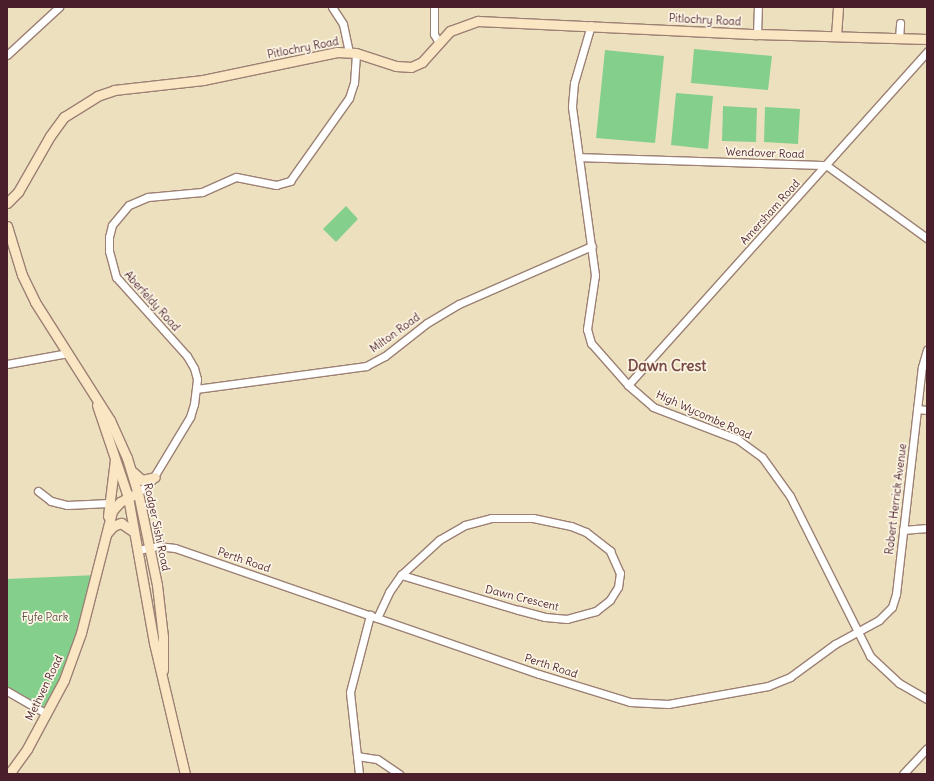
<!DOCTYPE html>
<html>
<head>
<meta charset="utf-8">
<style>
	body { margin:0 }
	#map { position:relative; width:934px; height:781px; overflow:hidden; background:#ede0be; font-family:Delius,sans-serif }
	div>[style] { position:absolute }
	.green>* { inset:0; background:#85cf8c }
	.roads { filter:drop-shadow(1px 0 #9c8074) drop-shadow(-1px 0 #9c8074) drop-shadow(0 1px #9c8074) drop-shadow(0 -1px #9c8074) }
	.street>* { height:7px; margin:-3.5px; padding:0 3.5px; transform-origin:3.5px; border-radius:3.5px; background:#fff }
	.secondary>* { height:9px; margin:-4.5px; padding:0 4.5px; transform-origin:4.5px; border-radius:4.5px; background:#fbe6c4 }
	span { translate:-50% -50%; white-space:nowrap; text-align:center; line-height:1.15; -webkit-text-stroke:3.5px #fcf5e5; paint-order:stroke }
	.street-label { font-size:11px; color:#4a1f2b }
	.park-label { font-size:11px; color:#5c5448 }
	.district-label { font-size:15px; color:#784a44; font-weight:700 }
	.frame { position:absolute; inset:0; border:8px solid #4a1f2b; pointer-events:none }
</style>
</head>
<body>
<div id="map">
	<div class="green">
		<i style="clip-path:polygon(694px 49px,772px 56px,768px 90px,691px 83px)"></i>
		<i style="clip-path:polygon(605px 50px,664px 56px,655px 143px,596px 138px)"></i>
		<i style="clip-path:polygon(676px 93px,713px 96px,708px 149px,671px 145px)"></i>
		<i style="clip-path:polygon(723px 106px,757px 108px,756px 142px,722px 141px)"></i>
		<i style="clip-path:polygon(765px 107px,800px 109px,798px 144px,764px 142px)"></i>
		<i style="clip-path:polygon(346px 206px,358px 219px,336px 242px,323px 229px)"></i>
		<i style="clip-path:polygon(96px 575px,76px 646px,46px 714px,7px 693px,7px 579px)"></i>
	</div>
	<div class="roads">
		<div class="street">
			<i style="left:332px;top:7px;width:20px;rotate:57deg"></i>
			<i style="left:343px;top:24px;width:29px;rotate:78deg"></i>
			<i style="left:434px;top:7px;width:27px;rotate:90deg"></i>
			<i style="left:434px;top:34px;width:8px;rotate:60deg"></i>
			<i style="left:591px;top:25px;width:60px;rotate:106.3deg"></i>
			<i style="left:574px;top:83px;width:24px;rotate:95deg"></i>
			<i style="left:572px;top:107px;width:170px;rotate:82.2deg"></i>
			<i style="left:595px;top:275px;width:55px;rotate:98.4deg"></i>
			<i style="left:587px;top:329px;width:15px;rotate:74deg"></i>
			<i style="left:591px;top:343px;width:56px;rotate:48.6deg"></i>
			<i style="left:628px;top:385px;width:33px;rotate:41deg"></i>
			<i style="left:653px;top:407px;width:90px;rotate:20.9deg"></i>
			<i style="left:737px;top:439px;width:31px;rotate:36deg"></i>
			<i style="left:762px;top:457px;width:48px;rotate:54.3deg"></i>
			<i style="left:790px;top:496px;width:179px;rotate:63.4deg"></i>
			<i style="left:870px;top:656px;width:40px;rotate:43deg"></i>
			<i style="left:899px;top:683px;width:32px;rotate:30deg"></i>
			<i style="left:757px;top:34px;width:27px;rotate:-88deg"></i>
			<i style="left:899px;top:39px;width:16px;rotate:-86deg"></i>
			<i style="left:7px;top:55px;width:71px;rotate:-42.7deg"></i>
			<i style="left:579px;top:157px;width:247px;rotate:1.9deg"></i>
			<i style="left:826px;top:165px;width:125px;rotate:35.9deg"></i>
			<i style="left:7px;top:364px;width:62px;rotate:-10.2deg"></i>
			<i style="left:628px;top:385px;width:448px;rotate:-48.1deg"></i>
			<i style="left:196px;top:389px;width:172px;rotate:-7.7deg"></i>
			<i style="left:366px;top:366px;width:21px;rotate:-28deg"></i>
			<i style="left:385px;top:356px;width:53px;rotate:-38.2deg"></i>
			<i style="left:427px;top:323px;width:37px;rotate:-31deg"></i>
			<i style="left:459px;top:304px;width:145px;rotate:-23.6deg"></i>
			<i style="left:917px;top:409px;width:10px;rotate:6deg"></i>
			<i style="left:38px;top:491px;width:16px;rotate:38deg"></i>
			<i style="left:51px;top:501px;width:16px;rotate:14deg"></i>
			<i style="left:67px;top:505px;width:42px;rotate:-2.7deg"></i>
			<i style="left:138px;top:493px;width:19px;rotate:-43deg"></i>
			<i style="left:152px;top:480px;width:74px;rotate:-58.9deg"></i>
			<i style="left:190px;top:417px;width:14px;rotate:-73deg"></i>
			<i style="left:194px;top:404px;width:25px;rotate:-83deg"></i>
			<i style="left:197px;top:379px;width:11px;rotate:-105deg"></i>
			<i style="left:194px;top:368px;width:14px;rotate:-120deg"></i>
			<i style="left:187px;top:356px;width:106px;rotate:-131.9deg"></i>
			<i style="left:116px;top:277px;width:27px;rotate:-105deg"></i>
			<i style="left:109px;top:251px;width:14px;rotate:-90deg"></i>
			<i style="left:109px;top:237px;width:12px;rotate:-76deg"></i>
			<i style="left:112px;top:225px;width:26px;rotate:-50deg"></i>
			<i style="left:129px;top:205px;width:21px;rotate:-23deg"></i>
			<i style="left:148px;top:197px;width:54px;rotate:-5.3deg"></i>
			<i style="left:202px;top:192px;width:37px;rotate:-24deg"></i>
			<i style="left:236px;top:177px;width:41px;rotate:11.3deg"></i>
			<i style="left:276px;top:185px;width:15px;rotate:-16deg"></i>
			<i style="left:290px;top:181px;width:102px;rotate:-54.6deg"></i>
			<i style="left:349px;top:98px;width:16px;rotate:-72deg"></i>
			<i style="left:354px;top:83px;width:30px;rotate:-86deg"></i>
			<i style="left:903px;top:530px;width:24px;rotate:-5deg"></i>
			<i style="left:138px;top:550px;width:20px;rotate:-11deg"></i>
			<i style="left:158px;top:546px;width:17px;rotate:7deg"></i>
			<i style="left:175px;top:548px;width:385px;rotate:19.1deg"></i>
			<i style="left:539px;top:674px;width:95px;rotate:17.1deg"></i>
			<i style="left:630px;top:702px;width:38px;rotate:3deg"></i>
			<i style="left:668px;top:704px;width:102px;rotate:-10.2deg"></i>
			<i style="left:768px;top:686px;width:24px;rotate:-22deg"></i>
			<i style="left:790px;top:677px;width:56px;rotate:-36.3deg"></i>
			<i style="left:835px;top:644px;width:50px;rotate:-28.6deg"></i>
			<i style="left:879px;top:620px;width:18px;rotate:-45deg"></i>
			<i style="left:892px;top:607px;width:14px;rotate:-73deg"></i>
			<i style="left:896px;top:594px;width:228px;rotate:-83.5deg"></i>
			<i style="left:922px;top:367px;width:18px;rotate:-74deg"></i>
			<i style="left:377px;top:618px;width:29px;rotate:-65deg"></i>
			<i style="left:389px;top:592px;width:21px;rotate:-55deg"></i>
			<i style="left:401px;top:575px;width:52px;rotate:-42.6deg"></i>
			<i style="left:439px;top:540px;width:30px;rotate:-30deg"></i>
			<i style="left:465px;top:525px;width:27px;rotate:-15deg"></i>
			<i style="left:491px;top:518px;width:42px"></i>
			<i style="left:533px;top:518px;width:39px;rotate:12deg"></i>
			<i style="left:571px;top:526px;width:16px;rotate:22deg"></i>
			<i style="left:586px;top:532px;width:31px;rotate:38deg"></i>
			<i style="left:610px;top:551px;width:24px;rotate:66deg"></i>
			<i style="left:620px;top:573px;width:14px;rotate:98deg"></i>
			<i style="left:618px;top:587px;width:15px;rotate:122deg"></i>
			<i style="left:610px;top:600px;width:18px;rotate:142deg"></i>
			<i style="left:596px;top:611px;width:30px;rotate:165deg"></i>
			<i style="left:567px;top:619px;width:22px;rotate:-175deg"></i>
			<i style="left:545px;top:617px;width:28px;rotate:-165deg"></i>
			<i style="left:518px;top:610px;width:122px;rotate:-163.3deg"></i>
			<i style="left:7px;top:691px;width:46px;rotate:29.9deg"></i>
			<i style="left:357px;top:756px;width:20px;rotate:9deg"></i>
			<i style="left:377px;top:759px;width:27px;rotate:34deg"></i>
			<i style="left:359px;top:774px;width:82px;rotate:-96.3deg"></i>
			<i style="left:350px;top:692px;width:80px;rotate:-75.4deg"></i>
			<i style="left:903px;top:774px;width:35px;rotate:-47deg"></i>
		</div>
		<div class="secondary">
			<i style="left:836px;top:36px;width:29px;rotate:-86deg"></i>
			<i style="left:7px;top:203px;width:16px;rotate:-45deg"></i>
			<i style="left:18px;top:192px;width:64px;rotate:-60.3deg"></i>
			<i style="left:50px;top:136px;width:24px;rotate:-54deg"></i>
			<i style="left:64px;top:117px;width:39px;rotate:-32deg"></i>
			<i style="left:97px;top:96px;width:18px;rotate:-19deg"></i>
			<i style="left:114px;top:90px;width:90px;rotate:-6.4deg"></i>
			<i style="left:203px;top:80px;width:137px;rotate:-11.8deg"></i>
			<i style="left:337px;top:52px;width:19px;rotate:3deg"></i>
			<i style="left:356px;top:53px;width:42px;rotate:18deg"></i>
			<i style="left:396px;top:66px;width:15px;rotate:4deg"></i>
			<i style="left:411px;top:67px;width:12px;rotate:-24deg"></i>
			<i style="left:422px;top:62px;width:42px;rotate:-47.9deg"></i>
			<i style="left:450px;top:31px;width:30px;rotate:-20deg"></i>
			<i style="left:478px;top:21px;width:279px;rotate:2.7deg"></i>
			<i style="left:757px;top:34px;width:170px;rotate:1.7deg"></i>
			<i style="left:7px;top:226px;width:51px;rotate:73deg"></i>
			<i style="left:22px;top:275px;width:30px;rotate:64deg"></i>
			<i style="left:35px;top:302px;width:140px;rotate:57.6deg"></i>
			<i style="left:110px;top:420px;width:42px;rotate:65.9deg"></i>
			<i style="left:127px;top:458px;width:37px;rotate:73deg"></i>
			<i style="left:138px;top:493px;width:94px;rotate:78.3deg"></i>
			<i style="left:157px;top:585px;width:52px;rotate:83.4deg"></i>
			<i style="left:163px;top:637px;width:33px;rotate:90deg"></i>
			<i style="left:97px;top:405px;width:97px;rotate:71.4deg"></i>
			<i style="left:128px;top:497px;width:148px;rotate:79.9deg"></i>
			<i style="left:154px;top:643px;width:135px;rotate:76.7deg"></i>
			<i style="left:133px;top:472px;width:12px;rotate:42deg"></i>
			<i style="left:142px;top:480px;width:13px;rotate:-13deg"></i>
			<i style="left:108px;top:516px;width:56px;rotate:-82.9deg"></i>
			<i style="left:107px;top:533px;width:9px;rotate:-49deg"></i>
			<i style="left:113px;top:526px;width:9px;rotate:-21deg"></i>
			<i style="left:121px;top:523px;width:16px;rotate:35deg"></i>
			<i style="left:9px;top:774px;width:31px;rotate:-54deg"></i>
			<i style="left:27px;top:749px;width:78px;rotate:-61.8deg"></i>
			<i style="left:64px;top:680px;width:50px;rotate:-70.1deg"></i>
			<i style="left:81px;top:633px;width:126px;rotate:-75.7deg"></i>
			<i style="left:112px;top:511px;width:12px;rotate:-48deg"></i>
			<i style="left:120px;top:502px;width:15px;rotate:-28deg"></i>
		</div>
	</div>
	<div class="street-label">
		<span style="left:705px;top:20px;rotate:3deg">Pitlochry Road</span>
		<span style="left:303px;top:48px;rotate:-11deg">Pitlochry Road</span>
		<span style="left:765px;top:153px;rotate:2deg">Wendover Road</span>
		<span style="left:770px;top:212px;rotate:-48deg">Amersham Road</span>
		<span style="left:152px;top:301px;rotate:48deg">Aberfeldy Road</span>
		<span style="left:395px;top:333px;rotate:-36deg">Milton Road</span>
		<span style="left:704px;top:415px;rotate:24deg">High Wycombe Road</span>
		<span style="left:896px;top:499px;rotate:-83deg">Robert Herrick Avenue</span>
		<span style="left:157px;top:527px;rotate:78deg">Rodger Sishi Road</span>
		<span style="left:244px;top:560px;rotate:19deg">Perth Road</span>
		<span style="left:522px;top:598px;rotate:14deg">Dawn Crescent</span>
		<span style="left:551px;top:666px;rotate:18deg">Perth Road</span>
		<span style="left:44px;top:688px;rotate:-64deg">Methven Road</span>
	</div>
	<div class="park-label">
		<span style="left:45px;top:617px">Fyfe Park</span>
	</div>
	<div class="district-label">
		<span style="left:667px;top:366px">Dawn Crest</span>
	</div>
	<div class="frame"></div>
</div>
</body>
</html>
